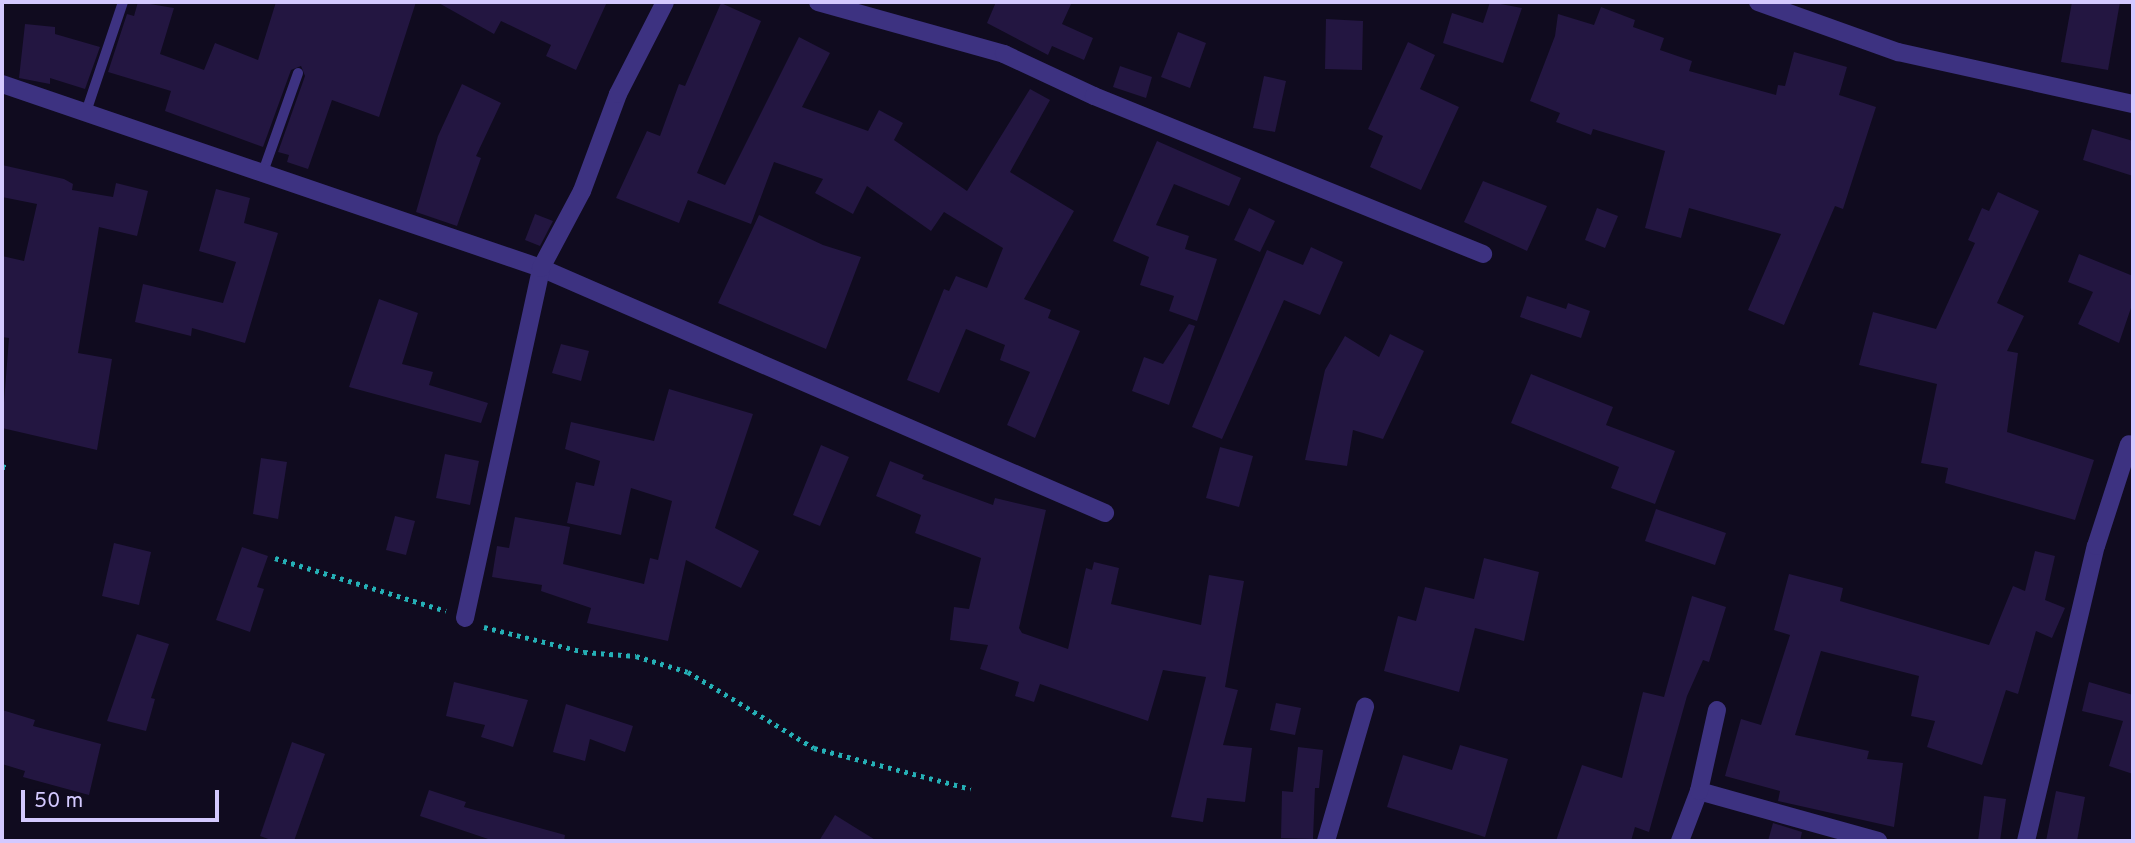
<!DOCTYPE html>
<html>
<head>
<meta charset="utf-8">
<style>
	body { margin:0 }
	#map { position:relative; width:2135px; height:843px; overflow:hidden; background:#100b1f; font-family:Overpass,sans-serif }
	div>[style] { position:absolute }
	.building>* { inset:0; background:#231641 }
	.path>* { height:4.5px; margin-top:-2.25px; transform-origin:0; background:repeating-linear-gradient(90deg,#25b0b6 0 3.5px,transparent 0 8.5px) }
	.lane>* { height:10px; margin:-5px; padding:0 5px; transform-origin:5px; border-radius:5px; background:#3d3281 }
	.street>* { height:18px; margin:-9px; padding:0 9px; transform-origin:9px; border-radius:9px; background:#3d3281 }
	span { translate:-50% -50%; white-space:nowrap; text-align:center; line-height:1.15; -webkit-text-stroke:6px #100b1f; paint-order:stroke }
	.frame { position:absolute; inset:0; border:4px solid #d4c9ff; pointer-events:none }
	.scale { position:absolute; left:21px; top:790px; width:198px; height:32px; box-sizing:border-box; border:4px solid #d4c9ff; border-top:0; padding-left:9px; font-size:21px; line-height:24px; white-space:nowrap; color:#d4c9ff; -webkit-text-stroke:5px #100b1f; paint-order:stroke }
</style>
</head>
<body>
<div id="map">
	<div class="building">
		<i style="clip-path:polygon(138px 2px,174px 8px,160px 54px,204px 70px,215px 43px,258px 60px,276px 2px,416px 2px,379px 117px,332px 100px,308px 169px,287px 162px,289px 155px,278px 152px,305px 76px,301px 66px,291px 70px,263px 147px,165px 111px,171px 91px,108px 72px,127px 14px,134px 16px)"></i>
		<i style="clip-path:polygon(437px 2px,607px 2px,576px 70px,546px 56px,551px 45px,501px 21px,494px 34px)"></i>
		<i style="clip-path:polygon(996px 2px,1072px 2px,1062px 24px,1093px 38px,1084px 60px,1052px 46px,1048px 55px,987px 23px)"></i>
		<i style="clip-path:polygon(1490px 2px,1522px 8px,1503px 63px,1443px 43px,1452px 13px,1483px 23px)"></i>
		<i style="clip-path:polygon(2072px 2px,2120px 2px,2108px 70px,2061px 62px)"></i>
		<i style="clip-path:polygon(721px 3px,761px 21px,697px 173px,725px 185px,799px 37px,830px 53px,802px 107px,868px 131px,879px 110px,903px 123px,894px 140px,967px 191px,1030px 89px,1050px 100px,1010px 172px,1074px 211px,1024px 299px,1051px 310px,1048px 318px,1080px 331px,1035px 438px,1007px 425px,1030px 372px,1000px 360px,1005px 345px,966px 329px,939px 393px,907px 380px,944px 289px,949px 291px,956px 276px,987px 288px,1003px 248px,944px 212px,931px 231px,867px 186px,853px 214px,815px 193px,823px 179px,774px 162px,751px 224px,688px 200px,679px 223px,616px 198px,647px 131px,660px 136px,679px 84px,685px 86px)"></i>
		<i style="clip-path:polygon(1601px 7px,1635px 20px,1633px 27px,1664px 38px,1660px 50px,1692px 61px,1689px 71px,1776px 95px,1778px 85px,1785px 86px,1794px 52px,1847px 67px,1839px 95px,1876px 107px,1843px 209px,1835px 206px,1784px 325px,1748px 310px,1781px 234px,1689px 208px,1681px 238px,1645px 228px,1665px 151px,1593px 129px,1591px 135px,1556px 122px,1560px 113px,1530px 101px,1555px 36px,1558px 14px,1594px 25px)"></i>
		<i style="clip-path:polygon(1326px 19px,1363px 21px,1362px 70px,1325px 69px)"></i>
		<i style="clip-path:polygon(25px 24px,55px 27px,55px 34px,100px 47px,85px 89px,50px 78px,50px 84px,19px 78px)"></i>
		<i style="clip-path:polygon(1178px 32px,1206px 43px,1190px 88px,1161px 77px)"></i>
		<i style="clip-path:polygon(1408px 42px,1435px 55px,1420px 89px,1459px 107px,1421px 190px,1370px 167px,1383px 136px,1368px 129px)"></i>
		<i style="clip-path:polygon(1120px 66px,1152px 77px,1146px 98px,1113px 87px)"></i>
		<i style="clip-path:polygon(1264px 76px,1286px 81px,1275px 132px,1253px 128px)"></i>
		<i style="clip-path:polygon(462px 84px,501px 103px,476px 156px,481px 158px,457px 226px,416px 212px,438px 136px)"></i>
		<i style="clip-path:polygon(2092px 129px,2133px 141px,2133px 176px,2083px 160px)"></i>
		<i style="clip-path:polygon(1157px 141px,1241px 178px,1229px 206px,1174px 184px,1156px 225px,1189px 236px,1185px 249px,1217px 259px,1197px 321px,1169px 311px,1174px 296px,1140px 285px,1149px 257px,1113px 241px)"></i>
		<i style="clip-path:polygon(2px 165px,64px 179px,73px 184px,72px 190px,113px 197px,116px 183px,148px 191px,137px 236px,99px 227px,78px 353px,112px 359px,97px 450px,2px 428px,9px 338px,2px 337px,2px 256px,24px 261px,37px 204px,2px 197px)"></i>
		<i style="clip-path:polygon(1483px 181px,1547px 206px,1527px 251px,1464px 222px)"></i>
		<i style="clip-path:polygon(216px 189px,250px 198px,244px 223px,278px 233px,245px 343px,192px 328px,191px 336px,135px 322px,143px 284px,223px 303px,236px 262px,199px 251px)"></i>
		<i style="clip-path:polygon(1998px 192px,2039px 211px,1997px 303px,2024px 316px,2007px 351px,2018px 353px,2007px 432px,2094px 460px,2075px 520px,1945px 483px,1948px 468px,1921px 463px,1937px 384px,1859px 365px,1873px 312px,1936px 329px,1975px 243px,1968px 240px,1982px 208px,1989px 211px)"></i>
		<i style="clip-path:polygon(1249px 208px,1275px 221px,1260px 252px,1234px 240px)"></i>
		<i style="clip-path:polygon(1597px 208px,1618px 216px,1605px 248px,1585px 240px)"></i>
		<i style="clip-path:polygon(535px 214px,553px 221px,540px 246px,525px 240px)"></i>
		<i style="clip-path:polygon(759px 215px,823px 245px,861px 257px,826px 349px,718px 303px)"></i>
		<i style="clip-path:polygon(1311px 247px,1343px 262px,1320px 315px,1284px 300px,1222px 439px,1192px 427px,1267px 250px,1303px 265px)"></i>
		<i style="clip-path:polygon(2079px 254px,2133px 276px,2133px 302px,2119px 343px,2078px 324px,2093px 292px,2068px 282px)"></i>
		<i style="clip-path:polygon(1527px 296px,1566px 309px,1568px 303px,1590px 311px,1581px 338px,1520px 317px)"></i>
		<i style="clip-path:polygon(379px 299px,418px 313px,402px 364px,433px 372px,429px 385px,488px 403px,481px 423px,349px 387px)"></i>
		<i style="clip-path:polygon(1189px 324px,1195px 326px,1169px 405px,1132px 391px,1144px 357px,1163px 364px)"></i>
		<i style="clip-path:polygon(1390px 334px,1424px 351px,1383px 439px,1353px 430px,1347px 466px,1305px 460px,1325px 370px,1345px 336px,1379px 357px)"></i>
		<i style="clip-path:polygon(561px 344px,589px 351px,581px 381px,552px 373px)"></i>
		<i style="clip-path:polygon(1531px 374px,1613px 407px,1606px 425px,1675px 451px,1655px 504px,1611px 488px,1619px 467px,1511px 423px)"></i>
		<i style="clip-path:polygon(669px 389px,753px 414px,715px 528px,759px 551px,741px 588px,686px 560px,668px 641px,587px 623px,591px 608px,541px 591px,542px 585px,492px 577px,497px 546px,509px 548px,515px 517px,570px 527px,563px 564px,644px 584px,650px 558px,658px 560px,672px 501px,631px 488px,621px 535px,567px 523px,576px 482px,594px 486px,600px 461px,565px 449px,571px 422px,654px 441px)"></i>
		<i style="clip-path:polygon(821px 445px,849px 457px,820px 526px,793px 515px)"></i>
		<i style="clip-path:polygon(1220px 447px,1253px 456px,1239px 507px,1206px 498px)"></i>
		<i style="clip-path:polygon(445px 454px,479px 461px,470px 505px,436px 498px)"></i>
		<i style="clip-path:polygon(261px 458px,287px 462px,278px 519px,253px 514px)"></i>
		<i style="clip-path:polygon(890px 461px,924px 475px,922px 479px,993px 505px,995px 498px,1046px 510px,1019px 628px,1022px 633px,1068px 649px,1086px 568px,1092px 570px,1094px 562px,1119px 568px,1111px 604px,1201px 625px,1209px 575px,1244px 581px,1225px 687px,1238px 690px,1223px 745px,1252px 748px,1245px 802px,1207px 798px,1203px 822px,1171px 817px,1206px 677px,1163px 670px,1148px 721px,1040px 684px,1034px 702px,1015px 696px,1019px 682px,980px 669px,988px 645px,950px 640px,954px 607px,969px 609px,981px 558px,915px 533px,921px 515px,876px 496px)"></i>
		<i style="clip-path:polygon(1656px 509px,1726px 533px,1715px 565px,1645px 541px)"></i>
		<i style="clip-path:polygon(395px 516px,415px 521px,406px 555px,386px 550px)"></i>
		<i style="clip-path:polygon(114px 543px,151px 552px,139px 605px,102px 596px)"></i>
		<i style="clip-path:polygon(242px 547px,268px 556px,257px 587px,264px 589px,250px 632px,216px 620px)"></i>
		<i style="clip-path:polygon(2035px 551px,2055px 556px,2045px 600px,2065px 608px,2052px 638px,2036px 631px,2018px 694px,2006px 690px,1982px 765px,1927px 747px,1935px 721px,1911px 716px,1919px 676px,1821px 651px,1795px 735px,1869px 751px,1867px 759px,1903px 763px,1894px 827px,1778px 801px,1780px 791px,1725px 776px,1741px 719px,1761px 725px,1790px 635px,1774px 630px,1789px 574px,1843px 588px,1840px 601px,1989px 645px,2013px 586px,2025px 591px)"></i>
		<i style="clip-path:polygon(1484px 558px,1539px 572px,1524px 641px,1475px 628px,1459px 692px,1384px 671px,1398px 616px,1416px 621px,1425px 587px,1474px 599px)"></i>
		<i style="clip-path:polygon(1692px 596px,1726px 607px,1709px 662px,1703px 660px,1687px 696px,1649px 832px,1635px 827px,1631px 841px,1556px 841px,1582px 765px,1622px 778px,1643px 692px,1664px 697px)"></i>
		<i style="clip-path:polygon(137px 634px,169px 644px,151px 698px,155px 699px,146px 731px,107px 721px)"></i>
		<i style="clip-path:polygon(454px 682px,528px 700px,513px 747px,481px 737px,485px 725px,446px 716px)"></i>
		<i style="clip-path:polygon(2089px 682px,2133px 695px,2133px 774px,2109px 766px,2123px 721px,2082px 711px)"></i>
		<i style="clip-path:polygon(1276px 703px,1301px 708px,1295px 735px,1270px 730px)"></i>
		<i style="clip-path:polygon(566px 704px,633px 726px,625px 752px,590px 739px,585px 761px,553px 752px)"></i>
		<i style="clip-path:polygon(2px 710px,35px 720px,33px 726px,101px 744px,89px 795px,23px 777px,25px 771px,2px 764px)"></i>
		<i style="clip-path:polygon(292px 742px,325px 754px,294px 841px,274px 841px,260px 836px)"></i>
		<i style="clip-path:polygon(1460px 745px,1508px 759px,1485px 837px,1387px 807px,1403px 755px,1452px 770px)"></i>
		<i style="clip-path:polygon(1298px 747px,1323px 750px,1319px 788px,1315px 788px,1313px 839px,1281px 838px,1282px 791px,1293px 792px)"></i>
		<i style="clip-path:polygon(429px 790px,466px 802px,464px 807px,565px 835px,564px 841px,494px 841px,420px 816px)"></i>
		<i style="clip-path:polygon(2056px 791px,2085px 797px,2077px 841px,2046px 841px)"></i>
		<i style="clip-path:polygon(1984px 796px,2006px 799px,2000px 841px,1978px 841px)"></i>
		<i style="clip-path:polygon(835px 815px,877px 841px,819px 841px)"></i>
		<i style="clip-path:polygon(1773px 823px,1802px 832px,1800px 841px,1768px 841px)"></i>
	</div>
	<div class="path">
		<i style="left:2px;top:466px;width:6px;rotate:18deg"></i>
		<i style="left:275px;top:558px;width:179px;rotate:17.2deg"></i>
		<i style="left:484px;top:627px;width:103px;rotate:14deg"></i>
		<i style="left:584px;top:652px;width:52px;rotate:4.4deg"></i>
		<i style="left:636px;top:656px;width:54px;rotate:17.1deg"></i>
		<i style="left:688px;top:672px;width:147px;rotate:31.1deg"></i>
		<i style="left:814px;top:748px;width:162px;rotate:14.6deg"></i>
	</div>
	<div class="lane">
		<i style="left:85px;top:115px;width:119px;rotate:-71.4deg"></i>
		<i style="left:263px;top:172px;width:105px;rotate:-70.5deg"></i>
	</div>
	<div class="street">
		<i style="left:818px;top:2px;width:193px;rotate:15.6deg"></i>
		<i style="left:1004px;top:54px;width:99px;rotate:25deg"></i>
		<i style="left:1094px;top:96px;width:420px;rotate:22.1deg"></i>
		<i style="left:1758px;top:2px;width:149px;rotate:19.7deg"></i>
		<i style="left:1898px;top:52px;width:241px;rotate:12.5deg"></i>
		<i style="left:2px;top:84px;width:570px;rotate:18.85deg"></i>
		<i style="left:541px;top:268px;width:615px;rotate:23.48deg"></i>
		<i style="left:465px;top:618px;width:358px;rotate:-77.7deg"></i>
		<i style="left:541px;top:268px;width:87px;rotate:-62deg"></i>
		<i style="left:582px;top:191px;width:103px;rotate:-69.6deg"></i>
		<i style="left:618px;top:94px;width:103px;rotate:-62.9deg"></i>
		<i style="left:1699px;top:791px;width:186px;rotate:15.6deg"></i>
		<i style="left:1326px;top:841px;width:140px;rotate:-73.8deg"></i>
		<i style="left:1680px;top:841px;width:53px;rotate:-69.2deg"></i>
		<i style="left:1699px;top:791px;width:83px;rotate:-77.5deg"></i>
		<i style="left:2026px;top:841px;width:303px;rotate:-76.7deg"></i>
		<i style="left:2096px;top:546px;width:107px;rotate:-72.1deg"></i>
	</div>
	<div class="frame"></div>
	<div class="scale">50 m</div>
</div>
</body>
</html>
